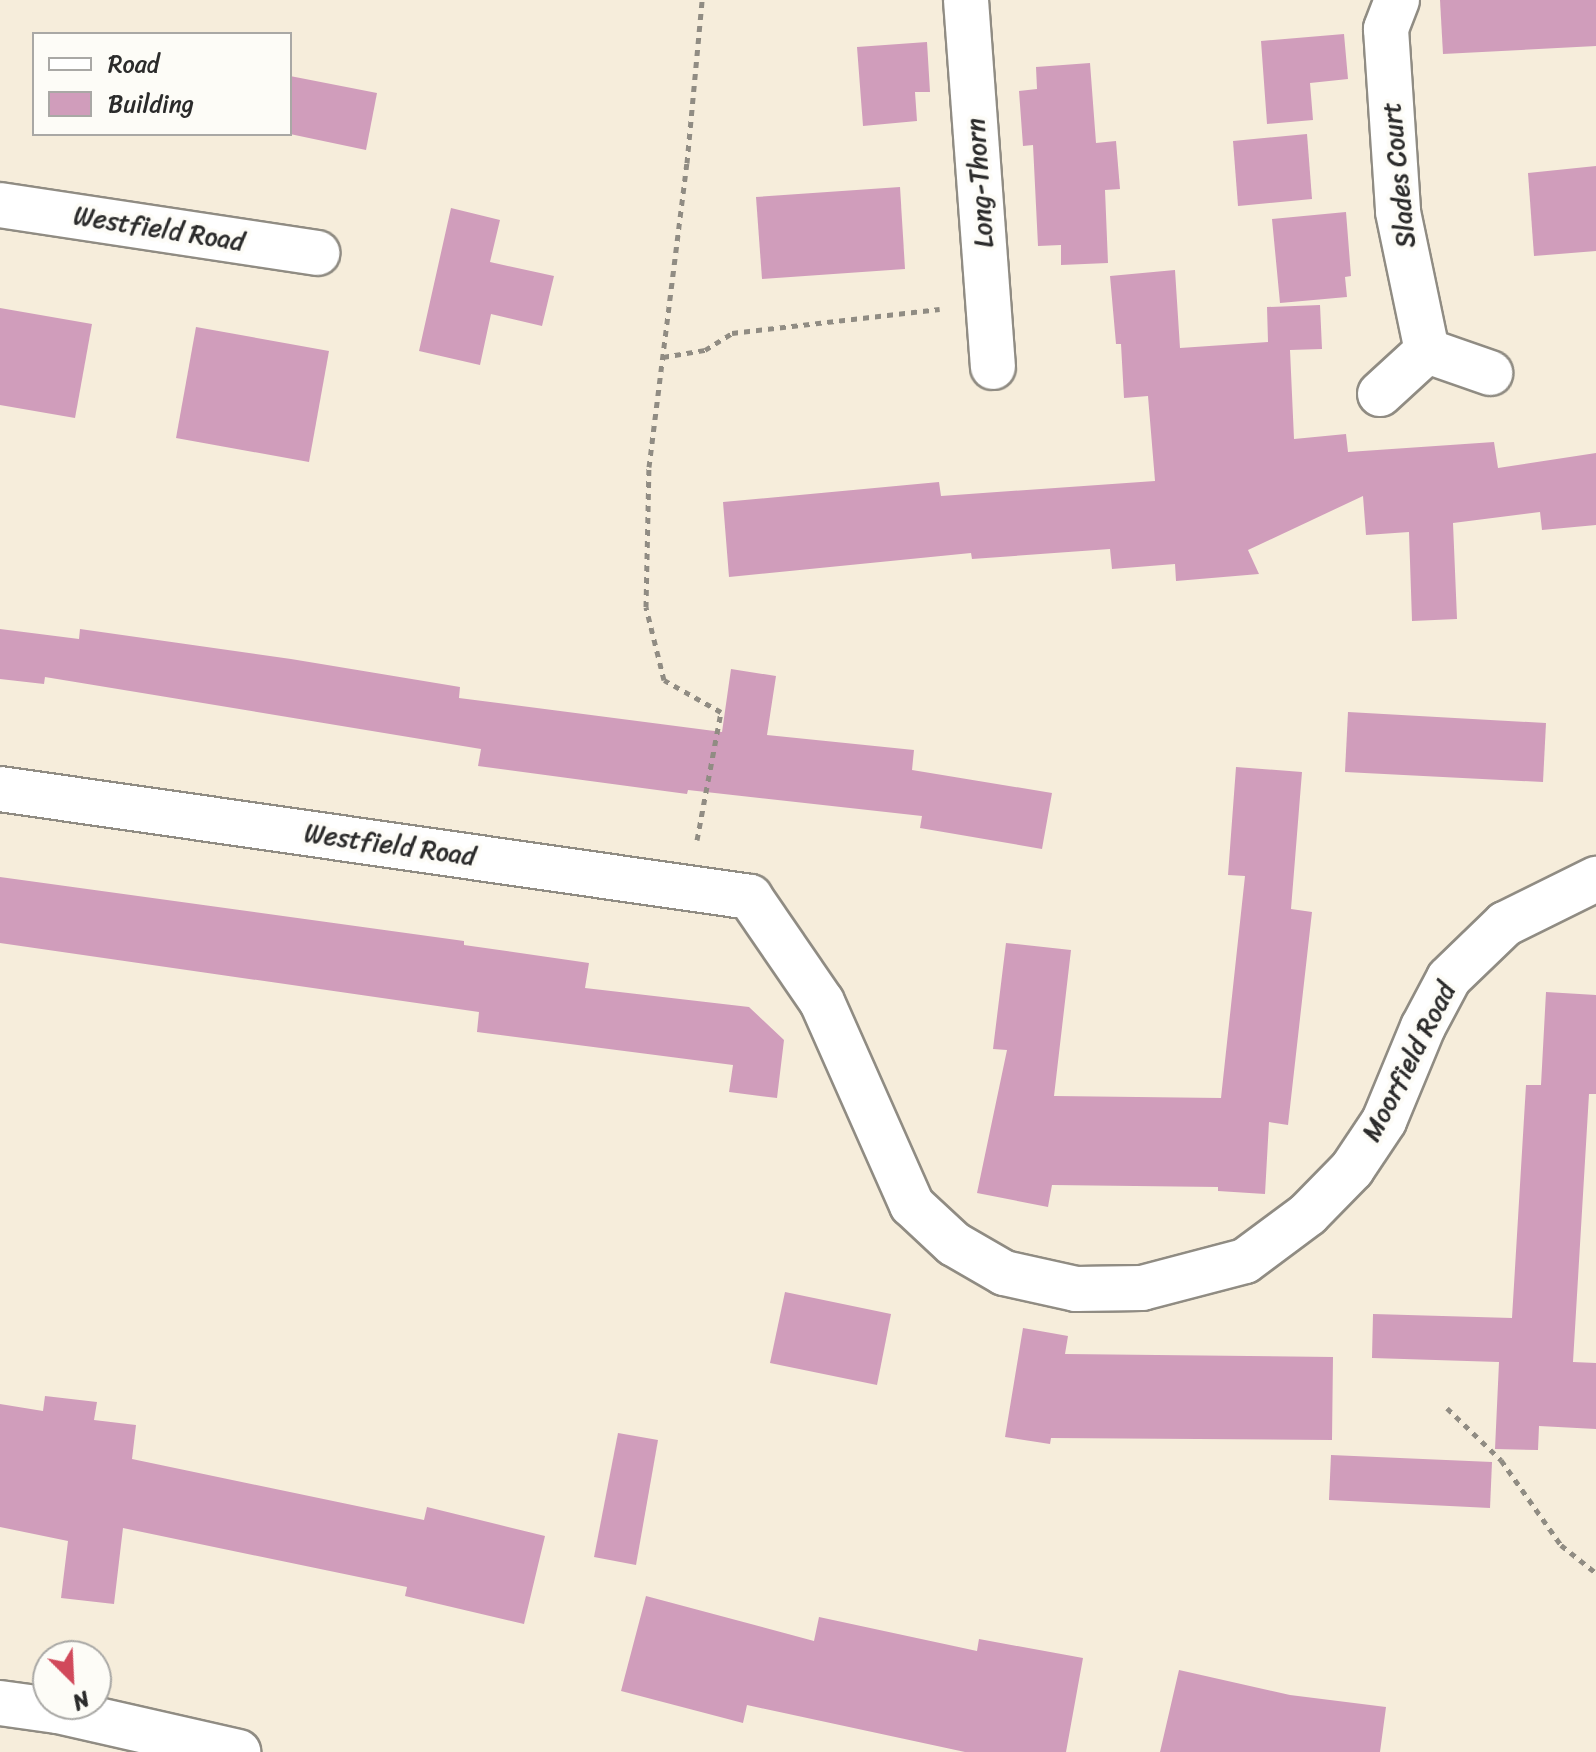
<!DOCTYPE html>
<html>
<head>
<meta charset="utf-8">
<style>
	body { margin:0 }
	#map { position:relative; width:1596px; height:1752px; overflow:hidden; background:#f6eddb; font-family:Sriracha,sans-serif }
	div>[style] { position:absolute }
	.building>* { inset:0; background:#d09dbb }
	.path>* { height:5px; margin-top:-2.5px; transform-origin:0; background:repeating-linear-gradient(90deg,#908c83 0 6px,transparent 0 12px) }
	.roads { filter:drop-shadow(2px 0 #908c83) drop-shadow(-2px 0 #908c83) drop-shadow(0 2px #908c83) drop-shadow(0 -2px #908c83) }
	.minor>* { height:44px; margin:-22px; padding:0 22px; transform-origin:22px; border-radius:22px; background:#fff }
	.tertiary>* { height:44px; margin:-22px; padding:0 22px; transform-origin:22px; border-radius:22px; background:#fff }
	span { translate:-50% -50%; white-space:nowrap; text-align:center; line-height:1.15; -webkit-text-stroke:8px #fdfcf7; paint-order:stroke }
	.street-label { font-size:26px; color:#2b2b2b }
	.legend { position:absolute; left:32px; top:32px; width:260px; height:104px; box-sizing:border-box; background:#fdfcf7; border:2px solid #a9a8a5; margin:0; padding:10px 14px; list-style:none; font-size:24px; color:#2b2b2b }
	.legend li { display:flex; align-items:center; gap:16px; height:40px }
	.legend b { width:40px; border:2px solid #a9a8a5 }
	.north { position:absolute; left:32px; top:1640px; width:80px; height:80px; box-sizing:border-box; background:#fdfcf7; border:2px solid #a9a8a5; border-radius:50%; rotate:156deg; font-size:22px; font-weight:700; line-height:32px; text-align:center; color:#2b2b2b }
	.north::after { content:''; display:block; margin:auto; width:28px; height:36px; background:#d1495b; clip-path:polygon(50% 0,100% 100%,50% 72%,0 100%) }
</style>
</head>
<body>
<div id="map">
	<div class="building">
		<i style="clip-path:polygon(1440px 0,1596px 0,1596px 46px,1443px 54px)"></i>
		<i style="clip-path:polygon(1344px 34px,1348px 79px,1310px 83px,1313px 120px,1267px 124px,1261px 41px)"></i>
		<i style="clip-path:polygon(927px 42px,930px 92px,915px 92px,917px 121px,863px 126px,857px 47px)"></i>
		<i style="clip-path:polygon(1090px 63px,1096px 143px,1116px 141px,1120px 189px,1105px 190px,1108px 263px,1061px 265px,1061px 245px,1038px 246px,1033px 145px,1023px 146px,1019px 91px,1037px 89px,1036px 67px)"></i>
		<i style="clip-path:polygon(290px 76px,377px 93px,366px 150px,290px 134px)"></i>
		<i style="clip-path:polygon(1307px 134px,1312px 199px,1238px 206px,1233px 141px)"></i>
		<i style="clip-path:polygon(1596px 166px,1596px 251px,1534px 256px,1528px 173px)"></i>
		<i style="clip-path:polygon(900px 187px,905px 269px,762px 279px,756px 197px)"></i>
		<i style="clip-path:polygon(451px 208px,500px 220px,490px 262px,554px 276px,542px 326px,491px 314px,480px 365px,419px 351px)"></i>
		<i style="clip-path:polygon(1346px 212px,1351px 276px,1345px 277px,1347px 297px,1280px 303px,1272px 219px)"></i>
		<i style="clip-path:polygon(1175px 270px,1180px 348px,1268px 342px,1267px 307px,1320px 305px,1322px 349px,1290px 350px,1294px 439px,1346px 434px,1348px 452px,1494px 442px,1498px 468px,1596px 453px,1596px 525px,1542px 530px,1540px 512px,1453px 523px,1457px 619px,1412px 621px,1409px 532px,1366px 535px,1363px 496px,1248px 550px,1259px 574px,1176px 581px,1175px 564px,1112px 569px,1110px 549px,972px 559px,971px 553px,729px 577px,723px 502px,939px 482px,941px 496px,1155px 481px,1148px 396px,1124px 398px,1121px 344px,1116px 344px,1110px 276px)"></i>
		<i style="clip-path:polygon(0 308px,92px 324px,75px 418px,0 405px)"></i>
		<i style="clip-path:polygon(196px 327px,329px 351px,309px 462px,176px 438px)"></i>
		<i style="clip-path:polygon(0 629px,79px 639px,80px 629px,291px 659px,460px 687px,459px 698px,722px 732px,731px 669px,776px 676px,767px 735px,914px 750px,912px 770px,1052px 793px,1042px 849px,920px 828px,922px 816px,688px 790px,687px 794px,478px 766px,481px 749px,45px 677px,44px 684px,0 679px)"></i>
		<i style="clip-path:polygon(1348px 712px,1546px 723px,1543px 782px,1345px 772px)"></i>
		<i style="clip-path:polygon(1236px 767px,1302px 772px,1291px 909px,1312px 912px,1288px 1125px,1269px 1122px,1265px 1194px,1218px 1191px,1218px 1187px,1052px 1185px,1048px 1207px,977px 1193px,1007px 1050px,993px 1049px,1006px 943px,1071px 950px,1054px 1096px,1221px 1098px,1245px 876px,1228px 875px)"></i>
		<i style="clip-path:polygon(0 877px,464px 941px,464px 945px,589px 963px,585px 988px,749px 1007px,784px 1040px,777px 1098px,729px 1092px,733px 1065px,477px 1032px,479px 1012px,0 943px)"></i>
		<i style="clip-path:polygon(1546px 992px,1596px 995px,1596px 1094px,1589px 1094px,1573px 1362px,1596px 1363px,1596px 1429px,1539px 1426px,1538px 1450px,1495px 1449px,1499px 1362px,1372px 1358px,1373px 1314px,1512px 1318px,1526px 1085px,1541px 1085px)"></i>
		<i style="clip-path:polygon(785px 1292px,891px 1314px,877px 1385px,770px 1363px)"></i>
		<i style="clip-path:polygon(1023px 1328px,1068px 1336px,1065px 1354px,1333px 1357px,1332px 1440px,1051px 1438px,1050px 1444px,1005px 1437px)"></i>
		<i style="clip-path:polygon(45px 1396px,97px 1402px,94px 1420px,136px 1425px,132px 1459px,424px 1520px,427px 1507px,545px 1536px,524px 1624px,405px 1596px,407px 1587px,123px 1528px,114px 1604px,61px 1598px,68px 1541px,0 1527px,0 1404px,43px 1411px)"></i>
		<i style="clip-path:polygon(618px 1433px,658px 1440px,636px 1565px,594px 1557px)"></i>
		<i style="clip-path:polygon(1331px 1455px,1492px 1462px,1490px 1508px,1329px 1500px)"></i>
		<i style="clip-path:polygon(646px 1596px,814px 1641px,819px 1617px,977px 1651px,979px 1639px,1083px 1658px,1066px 1752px,965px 1752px,747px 1705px,743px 1723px,621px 1691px)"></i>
		<i style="clip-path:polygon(1179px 1670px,1290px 1695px,1386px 1707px,1380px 1752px,1160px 1752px)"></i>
	</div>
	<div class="path">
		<i style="left:663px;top:357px;width:43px;rotate:-9.5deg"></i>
		<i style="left:705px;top:350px;width:32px;rotate:-32deg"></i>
		<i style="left:732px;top:333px;width:209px;rotate:-6.6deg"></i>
		<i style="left:697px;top:840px;width:130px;rotate:-79.4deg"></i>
		<i style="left:721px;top:712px;width:65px;rotate:-150.7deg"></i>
		<i style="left:664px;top:680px;width:75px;rotate:-103.9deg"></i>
		<i style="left:646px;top:607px;width:140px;rotate:-88.8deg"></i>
		<i style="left:649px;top:467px;width:306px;rotate:-82.9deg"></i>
		<i style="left:687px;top:163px;width:164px;rotate:-84.7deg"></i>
		<i style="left:1447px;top:1408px;width:75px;rotate:43.9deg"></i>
		<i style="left:1501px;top:1460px;width:104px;rotate:54.8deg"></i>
		<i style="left:1561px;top:1545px;width:45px;rotate:38.7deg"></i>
	</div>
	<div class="roads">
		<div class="minor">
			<i style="left:966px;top:0;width:368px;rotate:85.8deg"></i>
			<i style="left:1397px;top:0;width:31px;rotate:111deg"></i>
			<i style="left:1386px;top:29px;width:183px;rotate:86.2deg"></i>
			<i style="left:1398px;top:212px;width:142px;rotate:78.2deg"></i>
			<i style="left:0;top:205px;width:321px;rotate:8.6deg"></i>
			<i style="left:1380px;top:394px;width:64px;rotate:-42.5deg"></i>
			<i style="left:1427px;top:351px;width:67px;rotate:19.2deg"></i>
			<i style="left:0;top:789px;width:758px;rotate:8.19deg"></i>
			<i style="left:750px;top:897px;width:127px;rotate:55.6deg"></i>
			<i style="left:822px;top:1002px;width:222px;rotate:66.1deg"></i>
			<i style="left:912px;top:1205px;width:57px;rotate:42.9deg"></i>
			<i style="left:954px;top:1244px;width:58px;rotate:30.1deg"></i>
			<i style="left:1004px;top:1273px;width:74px;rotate:12.5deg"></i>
			<i style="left:1076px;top:1289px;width:66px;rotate:-0.9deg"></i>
			<i style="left:1142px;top:1288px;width:106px;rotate:-14.7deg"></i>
			<i style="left:1245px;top:1261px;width:79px;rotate:-36.7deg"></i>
			<i style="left:1308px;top:1214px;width:63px;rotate:-45.6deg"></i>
			<i style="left:1352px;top:1169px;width:58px;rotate:-56.3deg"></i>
			<i style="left:1384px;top:1121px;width:102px;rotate:-67.5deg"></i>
			<i style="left:1423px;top:1027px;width:55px;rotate:-62deg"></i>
			<i style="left:1449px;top:978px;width:78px;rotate:-44deg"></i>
			<i style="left:1505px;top:924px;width:102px;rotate:-26.3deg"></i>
		</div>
		<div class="tertiary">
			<i style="left:0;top:1703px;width:59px;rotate:7.9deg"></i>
			<i style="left:58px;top:1711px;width:185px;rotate:12.8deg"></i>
		</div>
	</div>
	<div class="street-label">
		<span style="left:1399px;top:175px;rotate:-96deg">Slades Court</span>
		<span style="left:980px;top:183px;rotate:-94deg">Long-Thorn</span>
		<span style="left:159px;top:229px;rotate:9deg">Westfield Road</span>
		<span style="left:390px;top:845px;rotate:8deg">Westfield Road</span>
		<span style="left:1409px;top:1062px;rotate:-63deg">Moorfield Road</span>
	</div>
	<ul class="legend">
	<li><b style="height:10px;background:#fff"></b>Road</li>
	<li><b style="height:22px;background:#d09dbb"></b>Building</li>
	</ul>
	<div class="north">N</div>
</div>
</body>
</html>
